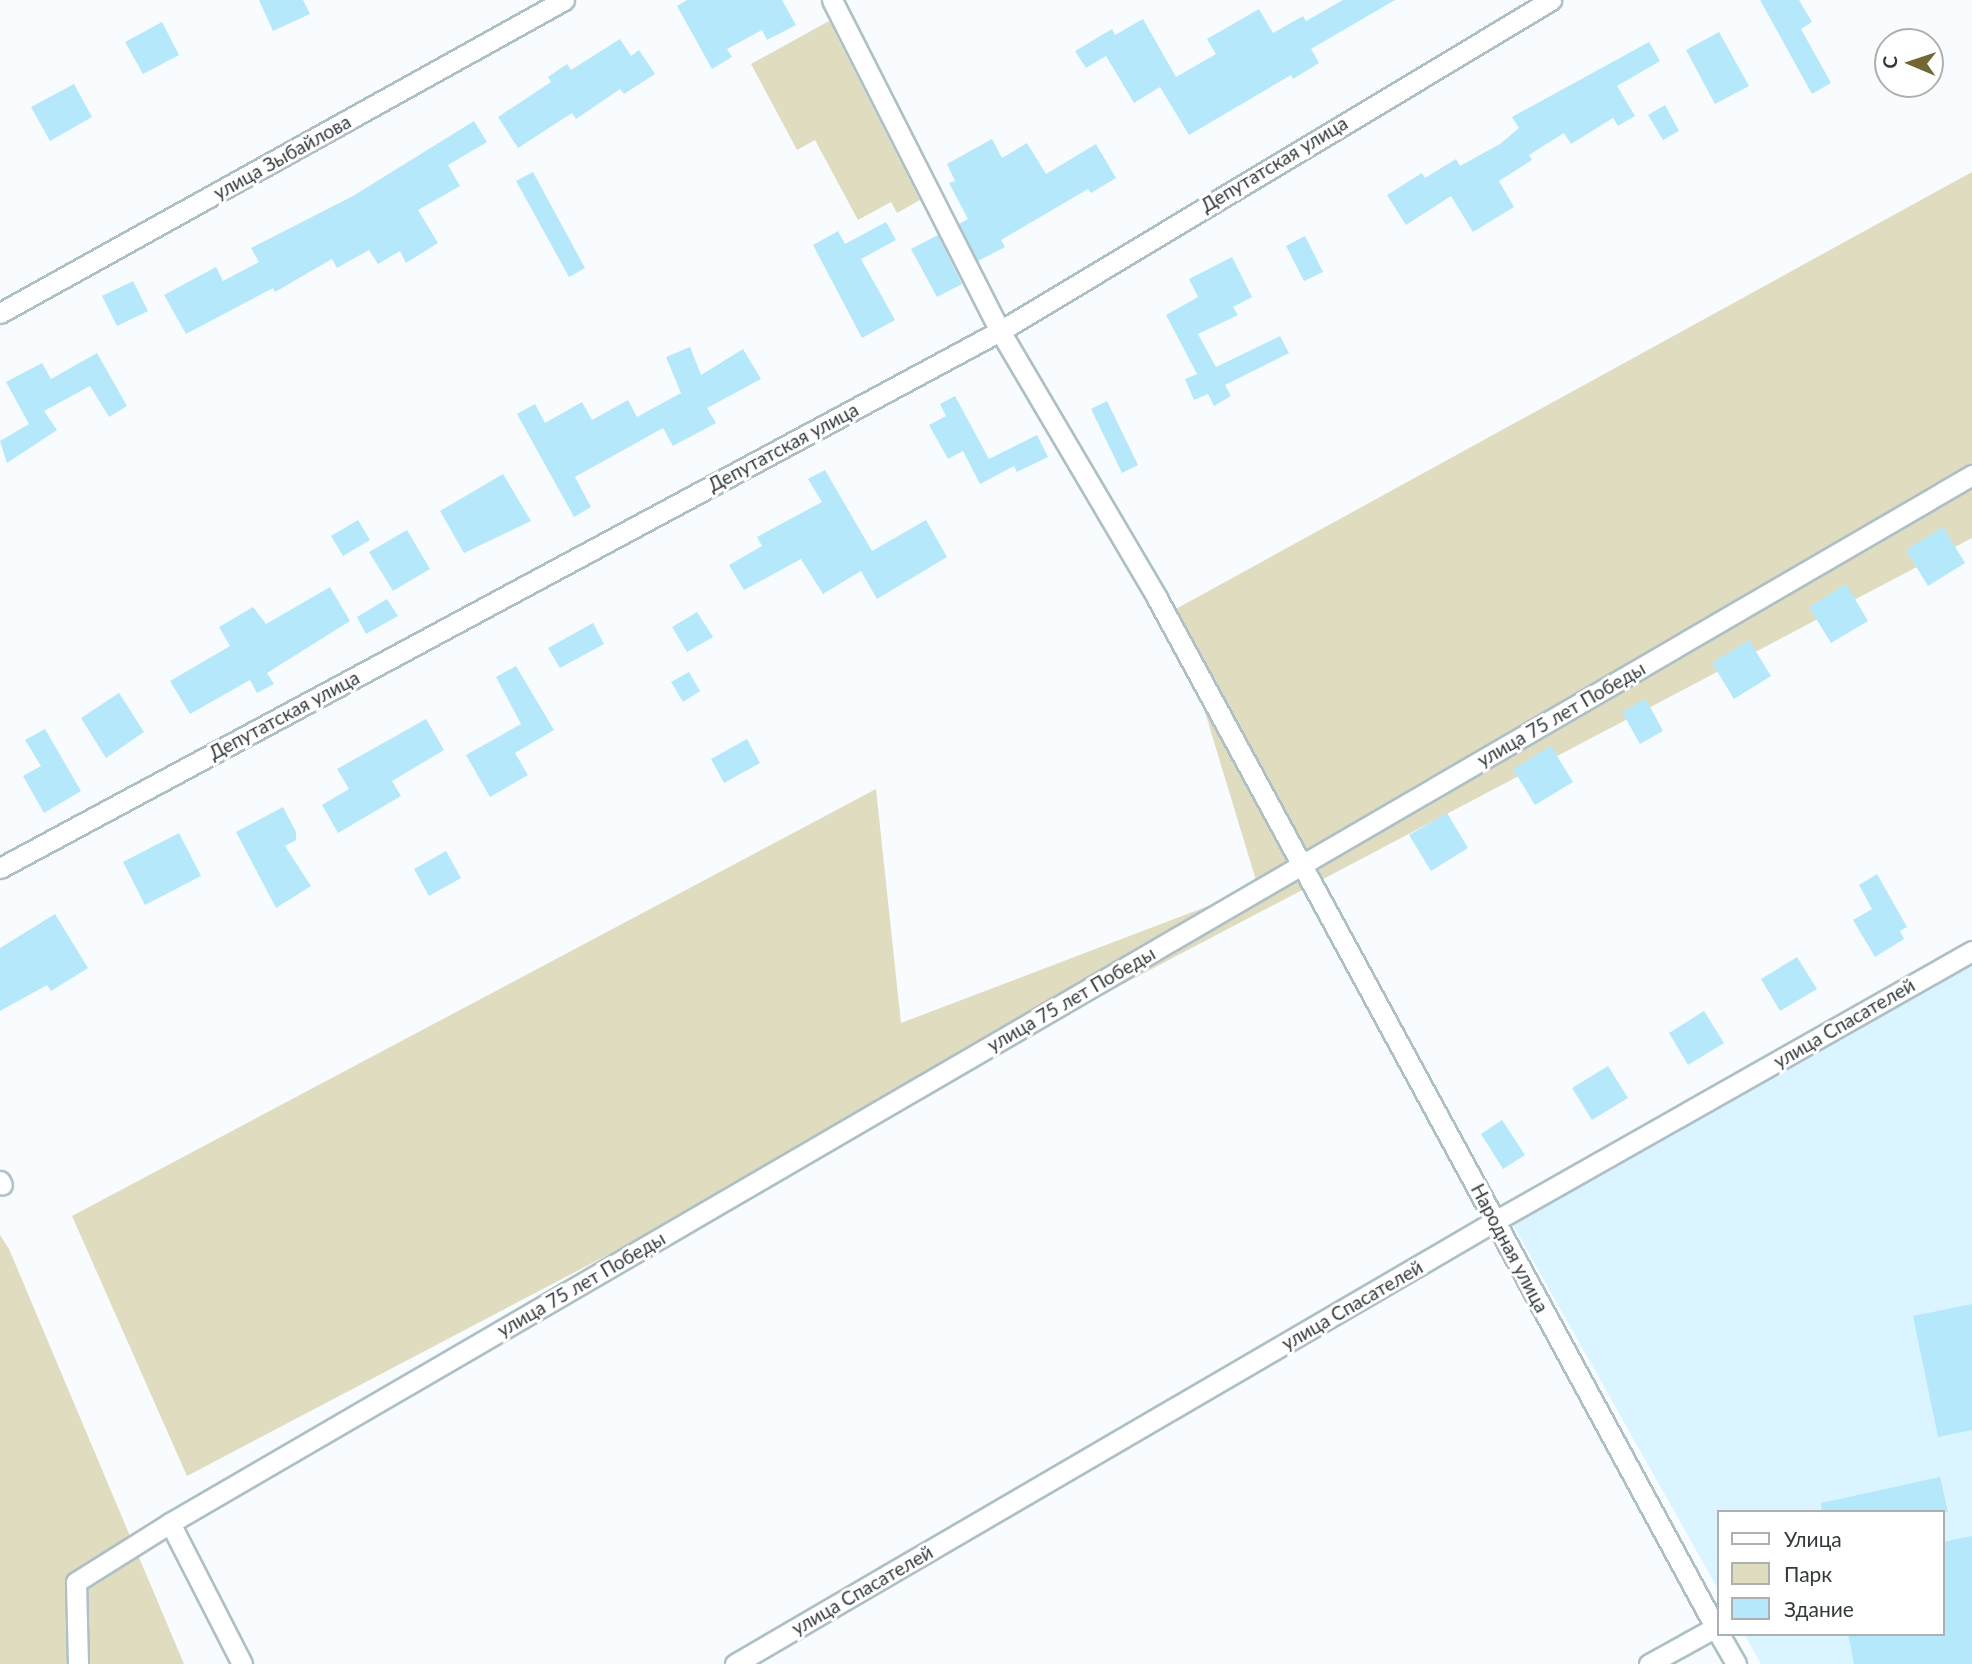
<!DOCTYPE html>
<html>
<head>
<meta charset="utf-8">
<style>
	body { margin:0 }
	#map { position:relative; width:1972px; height:1664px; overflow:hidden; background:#f9fcfe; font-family:Lato,sans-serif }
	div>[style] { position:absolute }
	.built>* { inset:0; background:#daf5ff }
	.green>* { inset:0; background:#e0dcc0 }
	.building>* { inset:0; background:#b5e8fb }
	.roads { filter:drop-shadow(2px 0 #aebfc6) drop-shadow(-2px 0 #aebfc6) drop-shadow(0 2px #aebfc6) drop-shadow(0 -2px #aebfc6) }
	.street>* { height:19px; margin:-9.5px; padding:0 9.5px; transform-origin:9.5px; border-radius:9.5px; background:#fff }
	span { translate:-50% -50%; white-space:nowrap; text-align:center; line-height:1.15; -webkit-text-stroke:6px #fff; paint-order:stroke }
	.street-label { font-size:19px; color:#333a3c }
	.legend { position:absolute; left:1717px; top:1510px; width:228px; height:126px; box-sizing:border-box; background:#fff; border:2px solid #adb0b1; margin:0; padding:9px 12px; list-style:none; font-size:21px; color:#333a3c }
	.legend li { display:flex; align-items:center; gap:14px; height:35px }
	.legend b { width:35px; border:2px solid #adb0b1 }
	.north { position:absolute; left:1874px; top:28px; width:70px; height:70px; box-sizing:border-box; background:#fff; border:2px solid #adb0b1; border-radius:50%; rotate:272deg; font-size:19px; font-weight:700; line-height:28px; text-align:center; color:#333a3c }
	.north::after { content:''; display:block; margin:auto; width:24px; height:32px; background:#706734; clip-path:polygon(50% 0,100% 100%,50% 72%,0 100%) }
</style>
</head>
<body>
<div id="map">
	<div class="built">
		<i style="clip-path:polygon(1972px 964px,1972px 1664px,1761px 1664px,1744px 1634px,1942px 1634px,1942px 1512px,1718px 1512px,1718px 1589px,1513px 1225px)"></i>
	</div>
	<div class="green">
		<i style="clip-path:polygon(829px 21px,920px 200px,897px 213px,891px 202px,858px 220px,815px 140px,797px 150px,751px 64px)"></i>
		<i style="clip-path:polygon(1972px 172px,1972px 538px,187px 1476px,72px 1216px,876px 789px,901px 1023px,1258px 887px,1174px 610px)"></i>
		<i style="clip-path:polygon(0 1235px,9px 1249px,184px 1664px,0 1664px)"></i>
	</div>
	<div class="building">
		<i style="clip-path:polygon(259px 0,303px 0,310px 14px,273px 31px)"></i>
		<i style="clip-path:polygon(687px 0,782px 0,796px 25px,767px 40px,762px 30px,727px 49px,732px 57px,712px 69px,677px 6px)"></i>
		<i style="clip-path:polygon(1343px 0,1395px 0,1311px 49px,1319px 63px,1293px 79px,1291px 75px,1189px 135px,1160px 87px,1134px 103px,1106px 56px,1086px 68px,1075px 51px,1112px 29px,1115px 35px,1143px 19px,1176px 77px,1216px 54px,1207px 39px,1259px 9px,1273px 33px,1303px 16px,1306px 21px)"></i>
		<i style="clip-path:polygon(1760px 0,1799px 0,1812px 22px,1801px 29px,1831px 83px,1812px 94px)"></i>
		<i style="clip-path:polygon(162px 22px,179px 55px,143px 74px,125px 42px)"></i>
		<i style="clip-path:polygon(1719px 32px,1749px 86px,1715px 104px,1686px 50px)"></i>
		<i style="clip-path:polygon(620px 39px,631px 56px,639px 50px,655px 74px,624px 94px,620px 89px,576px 119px,572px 113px,518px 148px,498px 117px,551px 82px,548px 77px,567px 64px,571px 70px)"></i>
		<i style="clip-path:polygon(1649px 42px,1660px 61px,1617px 86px,1635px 116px,1618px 126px,1613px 118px,1571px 144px,1564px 133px,1529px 155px,1532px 160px,1499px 181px,1514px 207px,1473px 232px,1451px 196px,1406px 225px,1387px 195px,1422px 173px,1425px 178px,1456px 159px,1460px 166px,1500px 144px,1519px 128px,1512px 117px)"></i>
		<i style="clip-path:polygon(74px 84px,92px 117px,50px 141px,31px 107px)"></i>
		<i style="clip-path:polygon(1665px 105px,1679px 131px,1663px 140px,1648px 115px)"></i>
		<i style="clip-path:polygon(474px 121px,487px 142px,448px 165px,460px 186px,418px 210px,438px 243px,406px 263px,400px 251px,378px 264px,369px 250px,337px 268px,332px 259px,275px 292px,273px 288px,186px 334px,164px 295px,216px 267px,223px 281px,259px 262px,251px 248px,353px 196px)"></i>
		<i style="clip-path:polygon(992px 139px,1002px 158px,1027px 143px,1046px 174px,1096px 144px,1116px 178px,1091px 193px,1088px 189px,1001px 240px,1005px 247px,978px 261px,959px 224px,968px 219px,949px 183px,955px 181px,947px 164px)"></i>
		<i style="clip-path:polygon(533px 172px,585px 268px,569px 277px,516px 181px)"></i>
		<i style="clip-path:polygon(886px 222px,896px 240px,861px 259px,895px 320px,862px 338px,813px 245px,838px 231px,845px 244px)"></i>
		<i style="clip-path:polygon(938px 235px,962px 284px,937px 297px,911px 249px)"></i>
		<i style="clip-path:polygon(1305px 236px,1323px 272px,1304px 281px,1286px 246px)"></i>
		<i style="clip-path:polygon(1232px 257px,1252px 297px,1233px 307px,1238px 315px,1198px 334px,1216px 367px,1280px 336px,1289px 353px,1225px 385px,1231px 396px,1214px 406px,1208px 394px,1194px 400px,1185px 379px,1197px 374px,1166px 315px,1198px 297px,1189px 279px)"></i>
		<i style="clip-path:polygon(133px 281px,148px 311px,117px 326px,102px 296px)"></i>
		<i style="clip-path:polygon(690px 347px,701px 375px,743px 349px,761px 379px,707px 408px,716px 423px,673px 446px,663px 428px,575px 477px,591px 507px,574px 517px,517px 414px,535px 404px,545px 423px,582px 402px,592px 420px,628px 400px,637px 417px,681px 393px,666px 357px)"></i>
		<i style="clip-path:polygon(97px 353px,127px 406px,109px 417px,90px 386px,44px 411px,57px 430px,7px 463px,0 441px,29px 424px,6px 382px,42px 363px,51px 379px)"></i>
		<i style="clip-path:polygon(955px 396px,989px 459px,1037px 435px,1048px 457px,1017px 472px,1014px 466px,980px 484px,963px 451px,948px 459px,929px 425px,946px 416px,940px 404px)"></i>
		<i style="clip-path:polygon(1107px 401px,1138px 465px,1122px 473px,1091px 409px)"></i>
		<i style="clip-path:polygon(825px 470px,872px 551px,926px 520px,947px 557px,877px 599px,861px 571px,823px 594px,801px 559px,744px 590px,729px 565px,762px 546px,757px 537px,822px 502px,808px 479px)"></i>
		<i style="clip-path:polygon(503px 474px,531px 521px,464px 553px,440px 511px)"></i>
		<i style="clip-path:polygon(358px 520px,370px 540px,343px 556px,331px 536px)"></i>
		<i style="clip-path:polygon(1943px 527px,1965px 563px,1928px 586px,1906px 550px)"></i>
		<i style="clip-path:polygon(407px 530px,430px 569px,393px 591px,369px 552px)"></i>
		<i style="clip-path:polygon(1846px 584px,1868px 621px,1831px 643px,1809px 607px)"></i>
		<i style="clip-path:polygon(330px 587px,350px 621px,267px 673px,274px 684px,257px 693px,250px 680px,190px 714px,170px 681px,230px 646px,219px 627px,253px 607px,266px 624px)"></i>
		<i style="clip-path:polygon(387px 599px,398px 616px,366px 634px,357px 617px)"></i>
		<i style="clip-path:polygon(697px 612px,713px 637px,687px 652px,672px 627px)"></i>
		<i style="clip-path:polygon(593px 623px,604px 644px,560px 668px,548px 648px)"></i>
		<i style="clip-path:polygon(1749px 640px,1771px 676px,1734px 699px,1712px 663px)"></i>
		<i style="clip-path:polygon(516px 666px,554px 730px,515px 753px,528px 775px,490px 797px,466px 755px,521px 724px,496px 677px)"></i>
		<i style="clip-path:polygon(689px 672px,700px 691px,683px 702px,671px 682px)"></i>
		<i style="clip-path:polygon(119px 693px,144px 732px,106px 758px,81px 718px)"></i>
		<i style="clip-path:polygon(1646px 699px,1663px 731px,1640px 744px,1622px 712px)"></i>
		<i style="clip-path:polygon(426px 719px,444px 750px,392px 781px,401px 796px,338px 833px,322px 805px,349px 789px,337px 769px)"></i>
		<i style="clip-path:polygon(45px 729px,81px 791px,44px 813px,23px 776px,41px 766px,25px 740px)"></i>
		<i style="clip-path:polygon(747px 739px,760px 763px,724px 783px,711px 759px)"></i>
		<i style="clip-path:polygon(1551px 746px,1573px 782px,1535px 805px,1513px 769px)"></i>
		<i style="clip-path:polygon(283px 807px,296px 832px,296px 840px,285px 846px,311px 886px,276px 908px,236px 832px)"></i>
		<i style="clip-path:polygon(1447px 813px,1468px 848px,1431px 871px,1409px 835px)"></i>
		<i style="clip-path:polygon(179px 833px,201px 876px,145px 905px,123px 862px)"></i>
		<i style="clip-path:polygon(446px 851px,461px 878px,429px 896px,414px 869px)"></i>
		<i style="clip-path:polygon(1877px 874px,1907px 927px,1900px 931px,1904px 939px,1875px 957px,1853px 920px,1872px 909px,1859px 885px)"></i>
		<i style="clip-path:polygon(55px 914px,88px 968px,51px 991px,47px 985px,0 1011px,0 948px)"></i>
		<i style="clip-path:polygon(1797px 957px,1817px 989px,1780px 1011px,1761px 979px)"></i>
		<i style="clip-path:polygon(1704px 1011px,1724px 1043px,1688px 1065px,1669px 1033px)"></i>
		<i style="clip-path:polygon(1608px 1066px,1628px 1098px,1592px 1120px,1572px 1088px)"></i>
		<i style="clip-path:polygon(1502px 1120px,1525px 1155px,1503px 1169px,1481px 1134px)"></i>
		<i style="clip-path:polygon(1972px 1304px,1972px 1430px,1938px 1437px,1913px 1316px)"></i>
		<i style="clip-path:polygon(1940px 1477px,1948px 1512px,1822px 1512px,1821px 1503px)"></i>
		<i style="clip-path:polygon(1972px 1536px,1972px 1664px,1854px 1664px,1848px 1634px,1942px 1634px,1942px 1542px)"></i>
	</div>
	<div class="roads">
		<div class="street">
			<i style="left:832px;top:0;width:371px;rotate:63.1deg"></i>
			<i style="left:1000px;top:331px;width:310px;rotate:59.5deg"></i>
			<i style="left:1157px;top:598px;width:1176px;rotate:61.52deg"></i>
			<i style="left:0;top:313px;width:645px;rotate:-29.03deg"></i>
			<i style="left:0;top:868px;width:1135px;rotate:-28.24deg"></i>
			<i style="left:1000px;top:331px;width:643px;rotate:-30.99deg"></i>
			<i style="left:0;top:1181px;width:4px;rotate:63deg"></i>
			<i style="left:170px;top:1523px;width:158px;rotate:62.9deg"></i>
			<i style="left:1719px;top:1634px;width:34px;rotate:60deg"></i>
			<i style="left:78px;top:1664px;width:82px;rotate:-91.4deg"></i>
			<i style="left:76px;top:1582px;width:111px;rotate:-32.1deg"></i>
			<i style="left:170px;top:1523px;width:2085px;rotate:-30.18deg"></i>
			<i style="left:735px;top:1664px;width:880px;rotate:-30.24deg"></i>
			<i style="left:1495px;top:1221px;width:548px;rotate:-29.51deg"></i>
			<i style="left:1649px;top:1664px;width:77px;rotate:-28.9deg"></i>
		</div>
	</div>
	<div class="street-label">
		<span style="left:282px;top:157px;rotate:-29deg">улица Зыбайлова</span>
		<span style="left:1274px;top:164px;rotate:-31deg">Депутатская улица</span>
		<span style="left:783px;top:447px;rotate:-28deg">Депутатская улица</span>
		<span style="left:1561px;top:714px;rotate:-30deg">улица 75 лет Победы</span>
		<span style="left:284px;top:715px;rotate:-28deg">Депутатская улица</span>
		<span style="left:1071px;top:999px;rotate:-30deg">улица 75 лет Победы</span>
		<span style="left:1844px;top:1023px;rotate:-30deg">улица Спасателей</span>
		<span style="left:1510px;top:1248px;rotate:62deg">Народная улица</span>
		<span style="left:581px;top:1284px;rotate:-30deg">улица 75 лет Победы</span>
		<span style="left:1352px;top:1305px;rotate:-30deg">улица Спасателей</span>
		<span style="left:862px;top:1590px;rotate:-30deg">улица Спасателей</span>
	</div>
	<ul class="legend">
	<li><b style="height:9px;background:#fff"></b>Улица</li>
	<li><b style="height:19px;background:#e0dcc0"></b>Парк</li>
	<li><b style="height:19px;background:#b5e8fb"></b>Здание</li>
	</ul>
	<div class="north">С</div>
</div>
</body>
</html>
